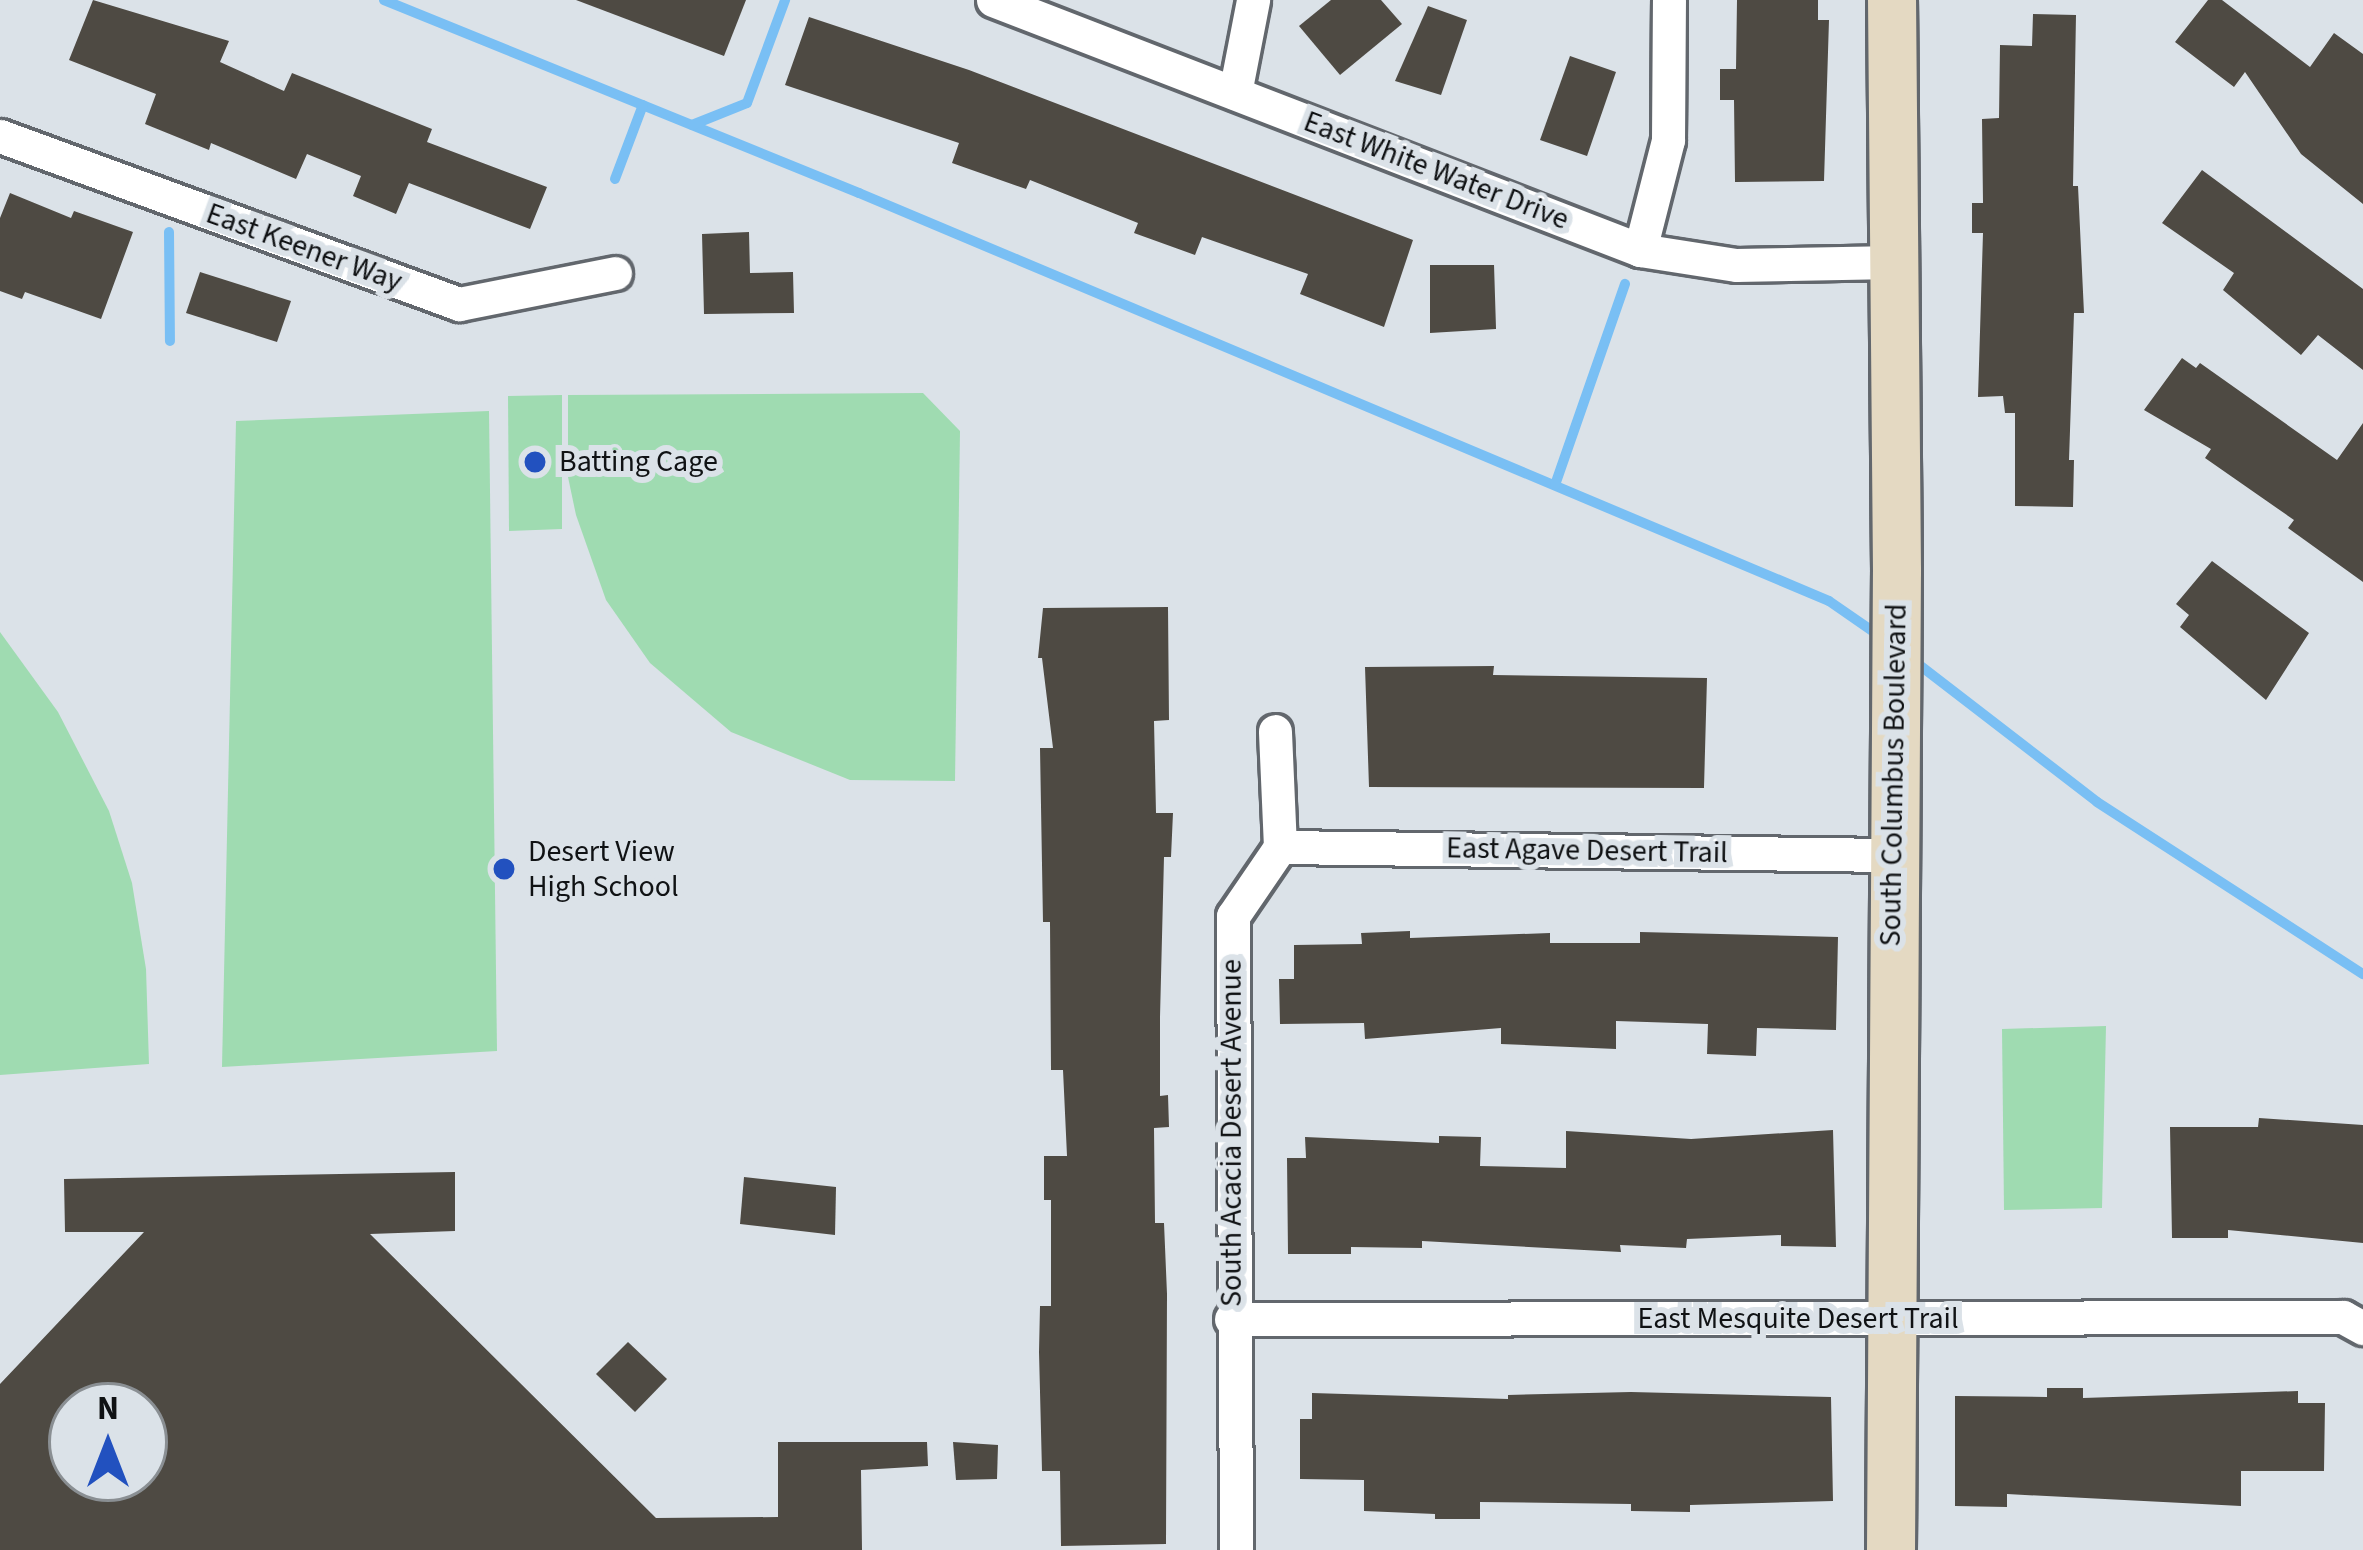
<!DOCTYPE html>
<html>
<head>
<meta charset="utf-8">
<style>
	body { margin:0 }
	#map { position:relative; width:2363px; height:1550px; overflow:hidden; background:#dbe2e8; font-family:"Source Sans 3",sans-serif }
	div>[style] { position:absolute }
	.green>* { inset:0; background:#9fdbb1 }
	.stream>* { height:10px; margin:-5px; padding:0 5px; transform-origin:5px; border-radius:5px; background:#79bff4 }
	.building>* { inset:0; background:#4e4a43 }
	.roads { filter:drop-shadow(3px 0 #62676d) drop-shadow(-3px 0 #62676d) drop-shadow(0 3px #62676d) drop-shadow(0 -3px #62676d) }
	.street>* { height:33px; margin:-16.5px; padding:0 16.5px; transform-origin:16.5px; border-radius:16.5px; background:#fff }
	.secondary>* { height:48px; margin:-24px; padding:0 24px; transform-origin:24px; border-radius:24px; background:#e4d9c2 }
	.dots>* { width:33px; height:33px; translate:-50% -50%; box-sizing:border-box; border:6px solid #dbe2e8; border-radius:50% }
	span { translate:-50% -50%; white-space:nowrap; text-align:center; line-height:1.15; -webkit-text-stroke:12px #dbe2e8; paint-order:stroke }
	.street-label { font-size:30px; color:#101214 }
	.poi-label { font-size:30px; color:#101214 }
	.left { translate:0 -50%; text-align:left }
	.north { position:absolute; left:48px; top:1382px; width:120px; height:120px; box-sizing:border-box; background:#dbe2e8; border:3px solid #8a8f93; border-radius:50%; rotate:0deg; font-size:33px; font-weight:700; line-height:48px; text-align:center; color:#101214 }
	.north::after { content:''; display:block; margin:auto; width:42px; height:54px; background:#2251bf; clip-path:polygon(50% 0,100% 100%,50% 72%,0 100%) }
</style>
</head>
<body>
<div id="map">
	<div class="green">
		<i style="clip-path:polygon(923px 393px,960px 431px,955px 781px,850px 780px,731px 732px,650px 663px,606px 600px,576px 515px,568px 477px,568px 395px)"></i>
		<i style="clip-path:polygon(562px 395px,562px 529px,509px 531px,508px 396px)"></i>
		<i style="clip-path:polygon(489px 411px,497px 1051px,222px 1067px,236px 421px)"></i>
		<i style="clip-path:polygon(0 632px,58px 712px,109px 811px,132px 883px,146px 969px,149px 1064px,0 1075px)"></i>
		<i style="clip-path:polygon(2106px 1026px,2102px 1208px,2004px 1210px,2002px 1029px)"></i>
	</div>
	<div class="stream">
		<i style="left:384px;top:0;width:513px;rotate:22.11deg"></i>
		<i style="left:859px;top:193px;width:1052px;rotate:22.81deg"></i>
		<i style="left:1829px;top:601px;width:67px;rotate:34.6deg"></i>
		<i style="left:692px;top:125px;width:59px;rotate:-21.8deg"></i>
		<i style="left:747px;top:103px;width:110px;rotate:-69.7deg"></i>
		<i style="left:615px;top:179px;width:79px;rotate:-69.3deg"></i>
		<i style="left:169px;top:232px;width:109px;rotate:89.5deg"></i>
		<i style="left:1555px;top:485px;width:213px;rotate:-70.8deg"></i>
		<i style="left:1909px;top:657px;width:237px;rotate:37.6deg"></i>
		<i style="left:2097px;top:802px;width:317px;rotate:32.9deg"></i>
	</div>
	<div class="building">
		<i style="clip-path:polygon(93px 0,229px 41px,220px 62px,284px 91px,292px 73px,432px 129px,427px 142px,547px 187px,530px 229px,409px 183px,396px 214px,353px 196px,361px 176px,307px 154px,296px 179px,211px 143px,209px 150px,145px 124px,156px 94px,69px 60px)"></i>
		<i style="clip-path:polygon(576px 0,746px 0,724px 56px)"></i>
		<i style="clip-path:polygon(1331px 0,1381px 0,1402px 24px,1340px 75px,1299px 26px)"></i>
		<i style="clip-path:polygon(1737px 0,1818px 0,1818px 20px,1829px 20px,1824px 181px,1735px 182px,1734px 100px,1720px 100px,1720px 69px,1736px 69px)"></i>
		<i style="clip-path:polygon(2208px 0,2222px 0,2310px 67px,2334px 33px,2363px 54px,2363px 204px,2301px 154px,2245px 72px,2234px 87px,2175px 42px)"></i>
		<i style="clip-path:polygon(1428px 6px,1467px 20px,1441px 95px,1395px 81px)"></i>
		<i style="clip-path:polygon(2033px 14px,2076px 15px,2073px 186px,2078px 186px,2084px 313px,2074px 313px,2069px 460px,2074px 460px,2073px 507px,2015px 506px,2015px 413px,2005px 413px,2003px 396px,1978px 397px,1983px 233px,1972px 233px,1972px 203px,1983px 203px,1982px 119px,1999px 118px,2000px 45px,2032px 46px)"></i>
		<i style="clip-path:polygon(809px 17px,969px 70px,1413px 240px,1384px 327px,1300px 294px,1308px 274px,1202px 237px,1195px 255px,1134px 233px,1138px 223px,1030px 180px,1026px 189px,952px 163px,959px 143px,785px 85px)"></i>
		<i style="clip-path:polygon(1570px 56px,1616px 72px,1587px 156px,1540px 140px)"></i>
		<i style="clip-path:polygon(2202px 170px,2363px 289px,2363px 370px,2318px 335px,2301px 355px,2223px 290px,2234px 273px,2162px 223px)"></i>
		<i style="clip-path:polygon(10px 193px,71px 218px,74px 211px,133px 232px,101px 319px,25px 292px,22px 299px,0 291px,0 218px)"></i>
		<i style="clip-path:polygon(749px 232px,750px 273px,793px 272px,794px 313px,704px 314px,702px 234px)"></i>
		<i style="clip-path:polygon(1430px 265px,1494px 265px,1496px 329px,1430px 333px)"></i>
		<i style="clip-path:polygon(200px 272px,291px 301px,277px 342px,186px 313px)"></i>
		<i style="clip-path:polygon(2182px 358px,2196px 368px,2200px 363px,2337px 460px,2363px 423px,2363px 582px,2288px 528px,2294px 520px,2205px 458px,2211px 449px,2144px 410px)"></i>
		<i style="clip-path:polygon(2212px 561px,2309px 633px,2266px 700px,2180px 627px,2189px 615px,2176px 604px)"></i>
		<i style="clip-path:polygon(1168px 607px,1169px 720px,1154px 721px,1156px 813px,1173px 813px,1171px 857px,1164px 857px,1160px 1017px,1160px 1096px,1168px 1095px,1169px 1127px,1154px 1128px,1155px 1223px,1164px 1223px,1167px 1294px,1166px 1544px,1061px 1546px,1060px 1471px,1042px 1471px,1039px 1352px,1040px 1306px,1051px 1306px,1051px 1200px,1044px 1200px,1044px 1156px,1067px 1156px,1063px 1070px,1051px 1070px,1050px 922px,1043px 922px,1040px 748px,1053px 748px,1042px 658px,1038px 658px,1043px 608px)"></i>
		<i style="clip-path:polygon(1494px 666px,1493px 675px,1707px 678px,1704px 788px,1369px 787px,1365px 667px)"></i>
		<i style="clip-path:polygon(1410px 931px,1410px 938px,1550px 933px,1550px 943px,1640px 943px,1640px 932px,1838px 937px,1836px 1030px,1757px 1028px,1756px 1056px,1707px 1054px,1708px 1024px,1616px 1021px,1616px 1049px,1501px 1044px,1501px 1028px,1365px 1039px,1364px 1023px,1280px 1024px,1279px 979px,1294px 979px,1294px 945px,1362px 944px,1361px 933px)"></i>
		<i style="clip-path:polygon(2259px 1118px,2363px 1125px,2363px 1243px,2228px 1230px,2228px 1238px,2172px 1238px,2170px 1127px,2258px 1127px)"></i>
		<i style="clip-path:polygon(1833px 1130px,1836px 1247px,1781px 1246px,1781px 1235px,1687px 1239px,1686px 1248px,1620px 1245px,1621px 1252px,1422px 1241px,1422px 1248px,1351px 1247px,1351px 1254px,1288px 1254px,1287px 1158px,1306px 1158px,1305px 1137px,1439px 1143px,1439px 1136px,1481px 1137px,1480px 1166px,1566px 1168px,1566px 1131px,1691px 1139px)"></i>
		<i style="clip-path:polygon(evenodd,455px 1172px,455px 1231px,370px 1234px,656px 1518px,778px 1517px,778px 1442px,927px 1442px,928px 1466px,861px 1470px,862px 1550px,0 1550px,0 1384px,144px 1232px,65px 1232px,64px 1179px,455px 1172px,72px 1406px,144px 1406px,144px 1478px,72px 1478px,72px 1406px)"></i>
		<i style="clip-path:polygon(744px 1177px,836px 1187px,835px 1235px,740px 1224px)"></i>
		<i style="clip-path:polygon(628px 1342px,667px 1379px,635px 1412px,596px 1374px)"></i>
		<i style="clip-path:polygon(2047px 1388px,2083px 1388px,2083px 1398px,2298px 1391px,2298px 1403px,2325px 1403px,2324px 1471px,2241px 1471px,2241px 1506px,2007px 1494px,2007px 1507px,1955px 1506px,1955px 1396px,2047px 1397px)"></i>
		<i style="clip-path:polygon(1631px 1392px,1831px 1397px,1833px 1501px,1690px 1505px,1690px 1512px,1631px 1511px,1631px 1504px,1480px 1502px,1480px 1519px,1435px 1519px,1435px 1514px,1364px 1511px,1364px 1480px,1300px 1479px,1300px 1419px,1312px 1419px,1312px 1393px,1508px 1399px,1508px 1395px)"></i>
		<i style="clip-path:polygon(953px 1442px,998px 1445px,997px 1479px,956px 1480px)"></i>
	</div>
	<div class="roads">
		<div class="street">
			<i style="left:993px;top:0;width:694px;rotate:21.13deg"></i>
			<i style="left:1640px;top:250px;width:97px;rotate:8.9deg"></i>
			<i style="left:1736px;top:265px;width:159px;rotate:-1.1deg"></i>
			<i style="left:1235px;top:93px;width:95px;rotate:-79deg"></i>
			<i style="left:0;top:136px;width:489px;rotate:20.1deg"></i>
			<i style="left:459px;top:304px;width:159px;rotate:-11.2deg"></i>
			<i style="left:1640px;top:250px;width:114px;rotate:-75.7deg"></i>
			<i style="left:1668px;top:140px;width:140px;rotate:-89.6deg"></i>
			<i style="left:1280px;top:847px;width:613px;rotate:0.75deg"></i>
			<i style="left:1231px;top:1319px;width:1112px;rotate:-0.1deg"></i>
			<i style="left:2343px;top:1317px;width:23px;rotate:29deg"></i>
			<i style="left:1236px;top:1550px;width:634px;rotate:-90.27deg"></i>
			<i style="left:1233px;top:916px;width:83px;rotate:-55.7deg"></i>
			<i style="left:1280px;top:847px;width:116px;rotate:-92.5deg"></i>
		</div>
		<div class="secondary">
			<i style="left:1891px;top:1550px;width:979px;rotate:-89.65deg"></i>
			<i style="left:1897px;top:571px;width:571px;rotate:-90.5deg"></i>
		</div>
	</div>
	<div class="dots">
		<i style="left:535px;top:462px;background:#2251bf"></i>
		<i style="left:504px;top:869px;background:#2251bf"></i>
	</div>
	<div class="street-label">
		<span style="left:1436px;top:171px;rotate:21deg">East White Water Drive</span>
		<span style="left:304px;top:248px;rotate:20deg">East Keener Way</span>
		<span style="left:1894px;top:775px;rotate:-89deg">South Columbus Boulevard</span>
		<span style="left:1587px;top:851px;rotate:1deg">East Agave Desert Trail</span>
		<span style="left:1232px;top:1133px;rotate:-90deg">South Acacia Desert Avenue</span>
		<span style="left:1798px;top:1319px">East Mesquite Desert Trail</span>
	</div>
	<div class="poi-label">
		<span class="left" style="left:559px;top:462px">Batting Cage</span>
		<span class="left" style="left:528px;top:869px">Desert View<br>High School</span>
	</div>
	<div class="north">N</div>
</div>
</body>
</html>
